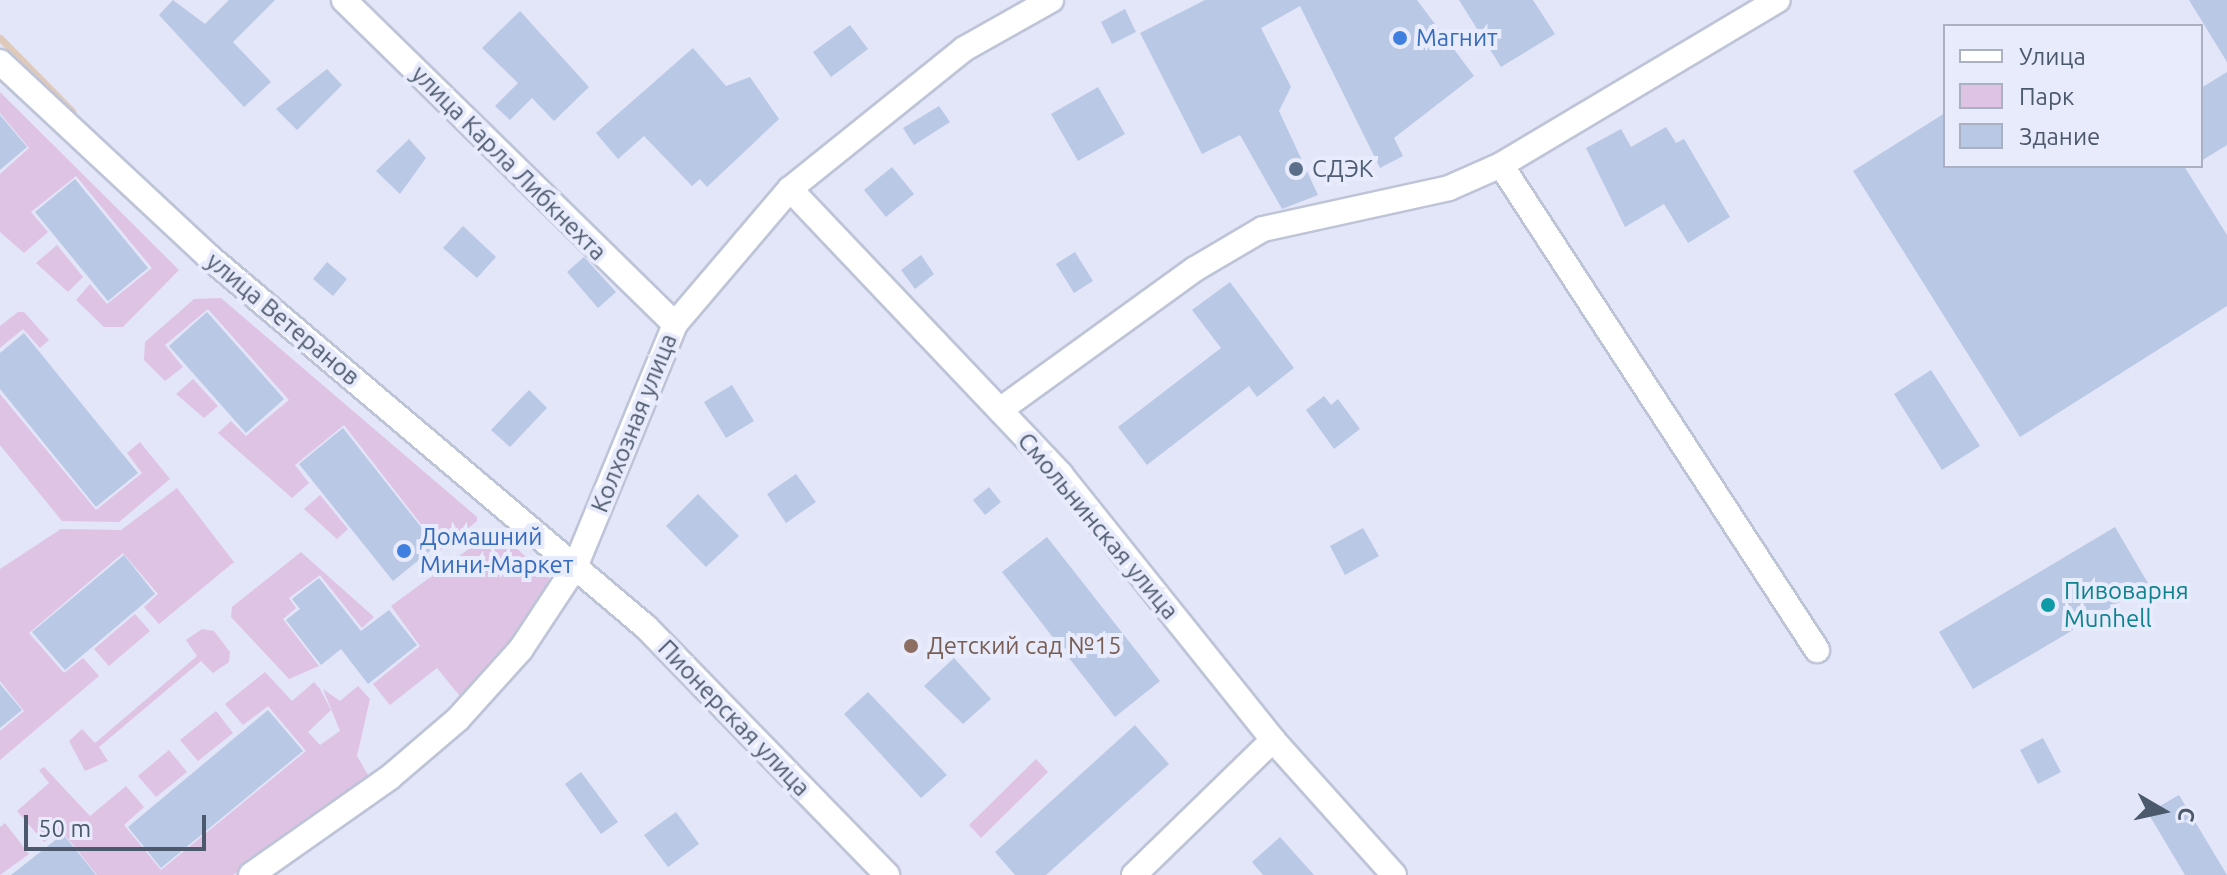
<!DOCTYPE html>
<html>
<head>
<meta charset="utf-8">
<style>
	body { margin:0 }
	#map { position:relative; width:2227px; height:875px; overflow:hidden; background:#e3e5f8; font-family:Ubuntu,sans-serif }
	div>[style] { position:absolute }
	.green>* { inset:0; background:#dfc3e4 }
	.stream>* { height:7px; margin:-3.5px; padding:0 3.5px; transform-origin:3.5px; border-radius:3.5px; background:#dfc9ba }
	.building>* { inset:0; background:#b9c8e5 }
	.roads { filter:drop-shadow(2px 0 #bec4d8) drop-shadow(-2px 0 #bec4d8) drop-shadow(0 2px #bec4d8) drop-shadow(0 -2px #bec4d8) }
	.minor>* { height:24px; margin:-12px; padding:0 12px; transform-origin:12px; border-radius:12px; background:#fff }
	.dots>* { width:22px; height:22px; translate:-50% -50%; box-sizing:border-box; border:4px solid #e8ebfc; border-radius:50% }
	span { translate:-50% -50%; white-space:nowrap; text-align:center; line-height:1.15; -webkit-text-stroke:8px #e8ebfc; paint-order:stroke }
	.shop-label { font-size:24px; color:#366cbe }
	.left { translate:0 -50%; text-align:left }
	.street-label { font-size:24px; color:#4c596d }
	.service-label { font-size:24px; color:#4e5e75 }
	.culture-label { font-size:24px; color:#0d838f }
	.education-label { font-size:24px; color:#785e54 }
	.legend { position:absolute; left:1943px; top:24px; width:260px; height:144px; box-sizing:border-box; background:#e8ebfc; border:2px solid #aab1c3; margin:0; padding:10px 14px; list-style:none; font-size:24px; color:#4c596d }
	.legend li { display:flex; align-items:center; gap:16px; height:40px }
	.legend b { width:40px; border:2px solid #aab1c3 }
	.north { position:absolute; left:2123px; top:771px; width:80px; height:80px; -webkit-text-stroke:6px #e8ebfc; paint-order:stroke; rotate:99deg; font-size:22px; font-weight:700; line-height:32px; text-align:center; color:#4c596d }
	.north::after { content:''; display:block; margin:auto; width:28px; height:36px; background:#4c596d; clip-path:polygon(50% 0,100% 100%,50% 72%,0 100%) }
	.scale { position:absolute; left:24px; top:815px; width:182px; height:36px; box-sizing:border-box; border:4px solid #4c596d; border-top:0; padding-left:10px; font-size:24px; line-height:28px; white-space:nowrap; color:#4c596d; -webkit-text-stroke:6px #e8ebfc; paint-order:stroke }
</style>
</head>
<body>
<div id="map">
	<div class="green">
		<i style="clip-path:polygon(0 92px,179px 270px,123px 327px,104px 327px,76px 300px,90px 284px,107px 304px,152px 268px,76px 176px,31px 212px,48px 232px,24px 253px,0 232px,0 174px,29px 148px,0 113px)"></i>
		<i style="clip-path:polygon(57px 245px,83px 277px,68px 292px,36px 263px)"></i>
		<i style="clip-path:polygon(221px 298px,477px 517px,477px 521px,441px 550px,344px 425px,295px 465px,309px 483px,292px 498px,218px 433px,231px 421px,246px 436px,289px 400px,208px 309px,165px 345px,183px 367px,165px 381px,144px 360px,145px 342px,194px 299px)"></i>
		<i style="clip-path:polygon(18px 312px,24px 312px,49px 340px,40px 348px,23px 329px,0 348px,0 326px)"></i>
		<i style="clip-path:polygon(193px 379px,218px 406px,204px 418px,176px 394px)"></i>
		<i style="clip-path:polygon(0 394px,96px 510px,142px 473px,127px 453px,140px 442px,170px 479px,119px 522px,62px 521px,0 445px)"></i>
		<i style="clip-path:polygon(177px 488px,234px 562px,159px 624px,144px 607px,158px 594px,123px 553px,29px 633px,64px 673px,83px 658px,99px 676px,0 760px,0 731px,24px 711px,0 681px,0 569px,61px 529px,121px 530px)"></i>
		<i style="clip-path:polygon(320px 495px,348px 529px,337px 539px,304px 509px)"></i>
		<i style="clip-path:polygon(496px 529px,551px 580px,515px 641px,463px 700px,437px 668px,390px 705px,373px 684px,420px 646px,391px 606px)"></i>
		<i style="clip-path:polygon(301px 552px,374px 617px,362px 628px,320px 575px,289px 598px,296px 608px,283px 619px,319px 666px,289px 679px,231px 617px,232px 607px)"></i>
		<i style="clip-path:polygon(135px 614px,150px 631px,109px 666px,94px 649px)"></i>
		<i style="clip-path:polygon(202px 629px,214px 631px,230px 652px,229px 662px,213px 673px,201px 661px,99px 747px,108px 761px,85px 771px,69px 741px,82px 729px,95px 743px,197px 656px,186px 640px)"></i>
		<i style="clip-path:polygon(265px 672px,292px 701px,314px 682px,320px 689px,331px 710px,308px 732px,320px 745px,340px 731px,323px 689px,340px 701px,358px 686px,370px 699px,357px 756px,371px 780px,233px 875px,97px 875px,61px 830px,44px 842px,17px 811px,49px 783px,39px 770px,44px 767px,90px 816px,126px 786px,144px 807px,124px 825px,161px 870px,306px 751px,268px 706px,243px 725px,225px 704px)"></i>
		<i style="clip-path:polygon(216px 711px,233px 733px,198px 761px,180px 740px)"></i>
		<i style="clip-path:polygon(169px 750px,187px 772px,156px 797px,138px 776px)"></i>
		<i style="clip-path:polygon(1036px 759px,1048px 772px,981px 838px,969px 825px)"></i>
		<i style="clip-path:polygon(5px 823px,29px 854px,0 875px,0 827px)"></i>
	</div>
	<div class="stream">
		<i style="left:0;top:38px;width:103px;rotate:45.4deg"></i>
	</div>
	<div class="building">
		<i style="clip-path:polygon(173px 0,205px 24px,229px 0,275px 0,233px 42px,271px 82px,244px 107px,159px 15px)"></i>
		<i style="clip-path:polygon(1205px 0,1417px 0,1474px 76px,1394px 138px,1403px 156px,1380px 168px,1300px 6px,1261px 28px,1291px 87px,1279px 111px,1318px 195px,1282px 209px,1240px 135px,1202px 154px,1140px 33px)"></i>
		<i style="clip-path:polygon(1459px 0,1533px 0,1555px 34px,1501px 67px)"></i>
		<i style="clip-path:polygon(2189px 0,2227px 0,2227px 62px)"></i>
		<i style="clip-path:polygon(1125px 9px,1136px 32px,1112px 44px,1101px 22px)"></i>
		<i style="clip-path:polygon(520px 11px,589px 87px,554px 121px,532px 98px,510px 120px,495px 106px,518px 83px,482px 48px)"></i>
		<i style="clip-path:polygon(850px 25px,868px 49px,831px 77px,813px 52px)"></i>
		<i style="clip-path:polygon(693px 48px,726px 86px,750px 77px,779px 119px,707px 187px,700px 179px,692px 186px,644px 136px,618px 159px,596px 133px)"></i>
		<i style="clip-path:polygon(327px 69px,342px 85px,297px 130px,276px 109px)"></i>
		<i style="clip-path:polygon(2227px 72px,2227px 145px,2201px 161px,2201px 88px)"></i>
		<i style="clip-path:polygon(1098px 87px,1125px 134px,1078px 161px,1051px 114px)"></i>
		<i style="clip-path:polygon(939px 106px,950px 122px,914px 145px,903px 128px)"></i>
		<i style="clip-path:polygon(1945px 113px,1945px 166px,2184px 166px,2227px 235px,2227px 306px,2020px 437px,1853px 171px)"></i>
		<i style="clip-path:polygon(0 115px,27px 147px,0 170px)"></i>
		<i style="clip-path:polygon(1666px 127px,1676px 143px,1684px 139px,1730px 217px,1688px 243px,1664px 204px,1625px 227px,1586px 148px,1621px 129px,1631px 147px)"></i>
		<i style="clip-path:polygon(409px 139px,426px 158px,400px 194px,376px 171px)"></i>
		<i style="clip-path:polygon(892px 167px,914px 194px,886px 217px,864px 190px)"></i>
		<i style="clip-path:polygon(75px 179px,148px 268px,108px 301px,35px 212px)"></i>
		<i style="clip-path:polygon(463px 226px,496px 257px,477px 278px,443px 248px)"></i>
		<i style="clip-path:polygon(1075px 252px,1093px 281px,1074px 293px,1056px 264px)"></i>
		<i style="clip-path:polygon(921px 255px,934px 274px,915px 289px,901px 270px)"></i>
		<i style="clip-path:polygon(584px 257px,616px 292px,598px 308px,567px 272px)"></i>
		<i style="clip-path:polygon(327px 262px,347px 279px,333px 296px,313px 279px)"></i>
		<i style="clip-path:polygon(1230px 282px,1294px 368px,1257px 397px,1249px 386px,1147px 465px,1118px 427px,1221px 348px,1192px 310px)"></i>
		<i style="clip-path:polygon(207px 312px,284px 399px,246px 433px,169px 346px)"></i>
		<i style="clip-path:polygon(24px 333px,138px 473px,96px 507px,0 389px,0 353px)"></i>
		<i style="clip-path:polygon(1931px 370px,1980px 446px,1942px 470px,1894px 394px)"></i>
		<i style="clip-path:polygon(732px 385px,754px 421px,726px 438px,704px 402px)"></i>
		<i style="clip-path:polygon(529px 390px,547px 408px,510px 447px,491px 430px)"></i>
		<i style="clip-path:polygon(1324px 396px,1331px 405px,1338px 399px,1360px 429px,1334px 449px,1306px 410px)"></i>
		<i style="clip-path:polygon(343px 428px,436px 546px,393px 581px,299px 464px)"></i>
		<i style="clip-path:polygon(796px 474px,816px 502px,786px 523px,767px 494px)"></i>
		<i style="clip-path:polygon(989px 487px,1001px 502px,985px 515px,973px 500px)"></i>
		<i style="clip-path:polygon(698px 494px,739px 536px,706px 567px,666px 526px)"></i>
		<i style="clip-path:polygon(2115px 527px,2149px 585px,1973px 689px,1939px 632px)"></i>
		<i style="clip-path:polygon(1363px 528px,1379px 556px,1345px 575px,1330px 546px)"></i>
		<i style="clip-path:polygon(1047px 537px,1160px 681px,1115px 717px,1002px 572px)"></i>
		<i style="clip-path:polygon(124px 555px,155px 594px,65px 670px,32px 632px)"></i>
		<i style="clip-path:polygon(319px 578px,361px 631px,389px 610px,417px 645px,368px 684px,341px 649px,321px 665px,286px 620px,300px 609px,292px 599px)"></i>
		<i style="clip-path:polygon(954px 658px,991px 699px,963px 724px,924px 686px)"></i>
		<i style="clip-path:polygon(0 684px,22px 710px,0 728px)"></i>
		<i style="clip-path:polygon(868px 692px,947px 775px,921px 798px,844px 714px)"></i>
		<i style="clip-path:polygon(268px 710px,303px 751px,161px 868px,128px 827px)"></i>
		<i style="clip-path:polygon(1135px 725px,1169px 764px,1046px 875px,1015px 875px,995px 852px)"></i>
		<i style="clip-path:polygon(2043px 738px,2061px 772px,2038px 784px,2020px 750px)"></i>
		<i style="clip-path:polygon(581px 772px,618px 822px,601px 834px,565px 784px)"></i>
		<i style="clip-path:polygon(2179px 795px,2227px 875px,2185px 875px,2148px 813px)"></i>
		<i style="clip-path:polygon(676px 812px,699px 844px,668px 867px,644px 835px)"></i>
		<i style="clip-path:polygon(63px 834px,96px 875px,11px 875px,39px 853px)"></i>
		<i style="clip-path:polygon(1280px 837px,1314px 875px,1263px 875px,1252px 862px)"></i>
	</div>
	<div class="roads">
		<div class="minor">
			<i style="left:344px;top:0;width:463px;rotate:44.4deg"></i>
			<i style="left:0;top:62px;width:284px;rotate:43deg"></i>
			<i style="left:208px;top:256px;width:574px;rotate:40.27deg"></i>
			<i style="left:646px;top:627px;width:346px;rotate:45.8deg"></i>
			<i style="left:1501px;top:165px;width:579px;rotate:56.91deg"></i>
			<i style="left:790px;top:189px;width:394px;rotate:46.5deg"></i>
			<i style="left:1061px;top:475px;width:339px;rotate:51.3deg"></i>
			<i style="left:1273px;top:740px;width:181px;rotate:48.1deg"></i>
			<i style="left:1000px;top:410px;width:241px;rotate:-35.9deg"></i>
			<i style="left:1195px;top:269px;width:79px;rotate:-30.5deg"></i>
			<i style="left:1263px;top:229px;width:190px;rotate:-12.4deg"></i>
			<i style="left:1449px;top:188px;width:57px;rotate:-23.9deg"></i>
			<i style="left:1501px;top:165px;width:322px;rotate:-30.8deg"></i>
			<i style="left:251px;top:875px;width:169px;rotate:-35.1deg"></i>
			<i style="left:389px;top:778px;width:91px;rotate:-40.5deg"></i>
			<i style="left:458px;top:719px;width:94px;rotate:-48deg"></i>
			<i style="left:521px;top:649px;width:98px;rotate:-56.6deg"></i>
			<i style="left:575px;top:567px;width:263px;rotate:-67.6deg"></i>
			<i style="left:675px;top:324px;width:177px;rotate:-49.6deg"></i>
			<i style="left:790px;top:189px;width:223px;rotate:-38.8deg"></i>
			<i style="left:964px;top:49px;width:100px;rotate:-29.4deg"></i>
			<i style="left:1134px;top:875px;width:194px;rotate:-44.2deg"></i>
		</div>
	</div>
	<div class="dots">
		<i style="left:1400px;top:38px;background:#3f7fe0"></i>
		<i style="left:1296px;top:169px;background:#5c6f8a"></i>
		<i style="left:404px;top:551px;background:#3f7fe0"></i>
		<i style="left:2048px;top:605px;background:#0f9aa8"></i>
		<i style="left:911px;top:646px;background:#8d6e63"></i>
	</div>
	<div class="shop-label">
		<span class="left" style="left:1416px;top:38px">Магнит</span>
		<span class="left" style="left:420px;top:551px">Домашний<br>Мини-Маркет</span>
	</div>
	<div class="street-label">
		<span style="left:509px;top:163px;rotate:45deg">улица Карла Либкнехта</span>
		<span style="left:283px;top:319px;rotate:40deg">улица Ветеранов</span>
		<span style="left:634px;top:423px;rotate:-68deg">Колхозная улица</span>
		<span style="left:1098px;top:526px;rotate:50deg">Смольнинская улица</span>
		<span style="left:734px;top:718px;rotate:46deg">Пионерская улица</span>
	</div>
	<div class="service-label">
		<span class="left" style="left:1312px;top:169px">СДЭК</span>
	</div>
	<div class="culture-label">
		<span class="left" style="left:2064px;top:605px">Пивоварня<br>Munhell</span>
	</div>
	<div class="education-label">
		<span class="left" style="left:927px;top:646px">Детский сад №15</span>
	</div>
	<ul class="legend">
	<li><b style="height:10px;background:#fff"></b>Улица</li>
	<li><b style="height:22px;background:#dfc3e4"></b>Парк</li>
	<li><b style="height:22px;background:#b9c8e5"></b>Здание</li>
	</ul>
	<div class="north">С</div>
	<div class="scale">50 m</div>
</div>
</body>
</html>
